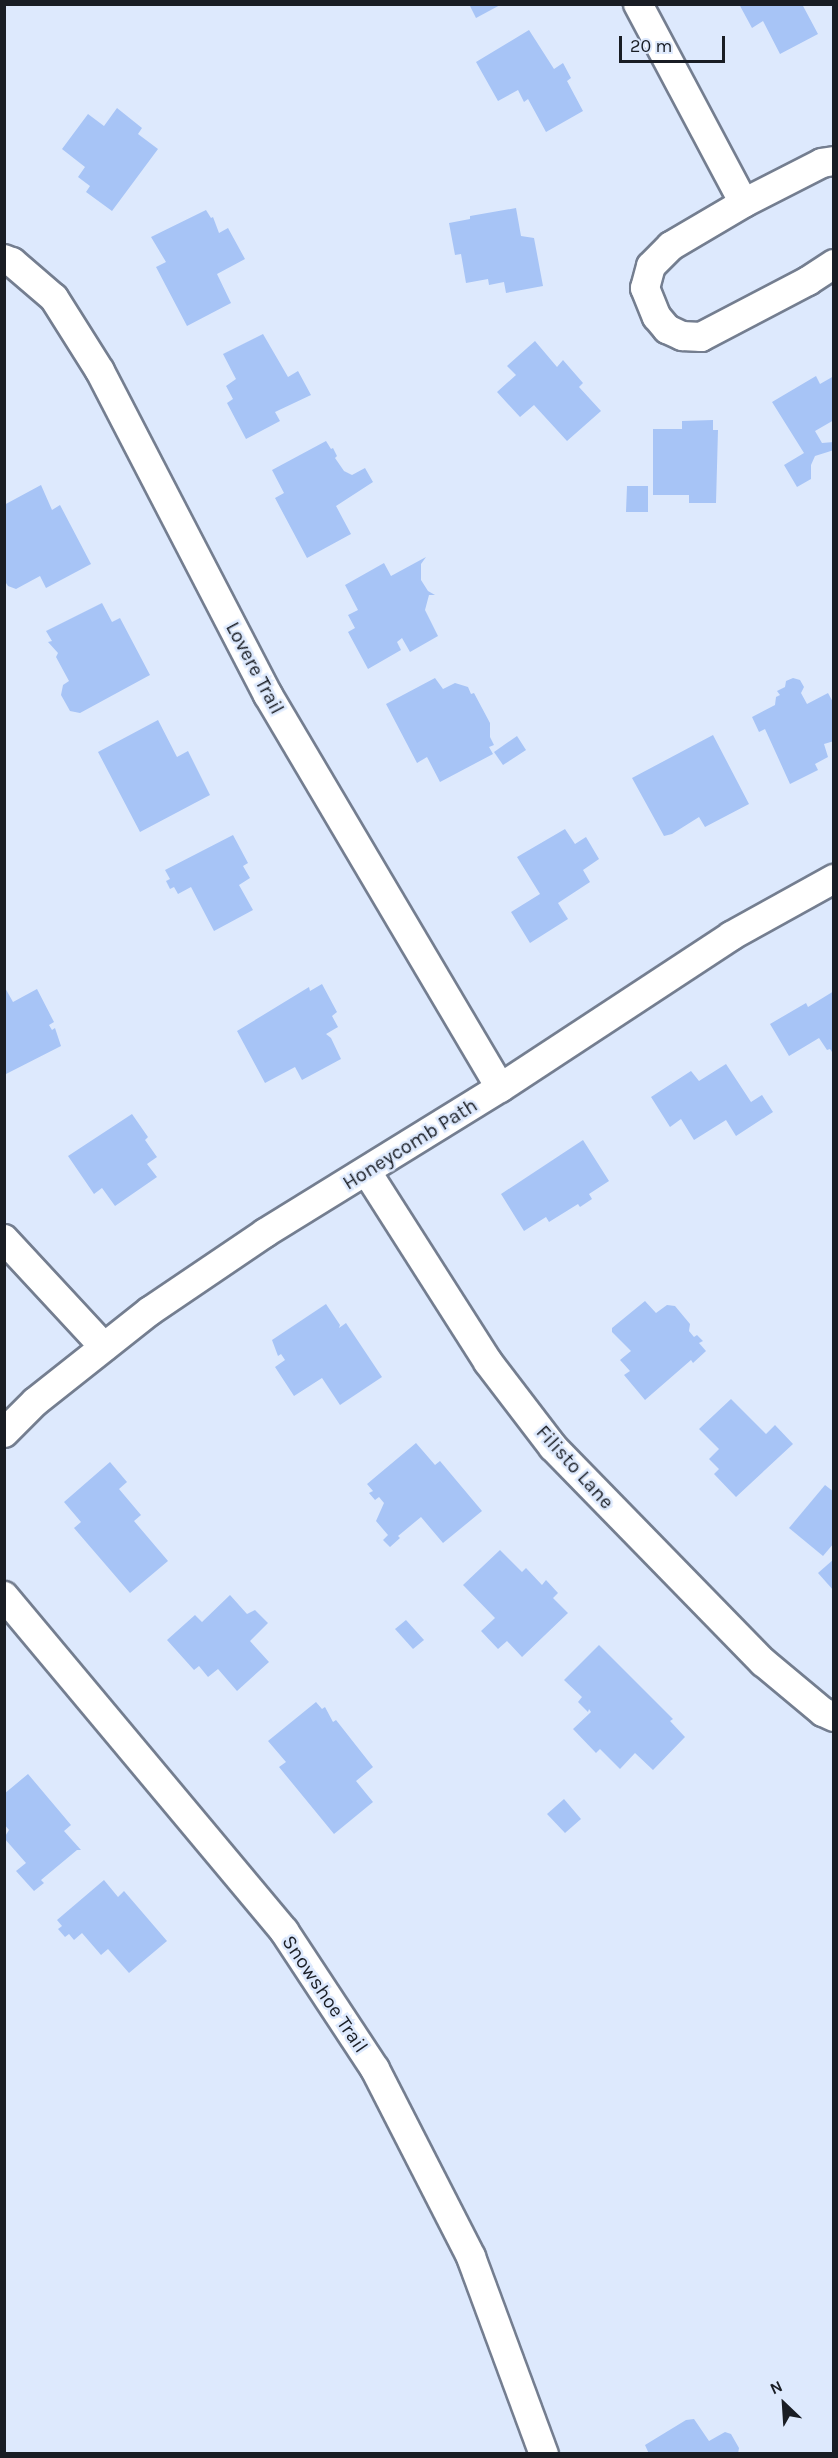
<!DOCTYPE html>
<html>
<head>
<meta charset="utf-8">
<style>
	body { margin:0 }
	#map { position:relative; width:838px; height:2458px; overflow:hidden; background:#dde9fd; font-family:Karla,sans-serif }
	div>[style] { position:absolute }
	.building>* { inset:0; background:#a7c4f6 }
	.roads { filter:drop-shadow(2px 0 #747e90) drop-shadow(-2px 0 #747e90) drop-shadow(0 2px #747e90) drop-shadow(0 -2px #747e90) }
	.street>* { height:28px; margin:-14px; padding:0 14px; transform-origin:14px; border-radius:14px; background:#fff }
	span { translate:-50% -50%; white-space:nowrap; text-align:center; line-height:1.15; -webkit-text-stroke:5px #dde9fd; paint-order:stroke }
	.street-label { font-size:20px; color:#191d24 }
	.frame { position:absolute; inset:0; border:6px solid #191d24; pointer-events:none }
	.north { position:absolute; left:754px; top:2374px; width:60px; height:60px; -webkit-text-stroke:4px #dde9fd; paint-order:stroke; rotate:335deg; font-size:16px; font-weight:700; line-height:24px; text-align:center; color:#191d24 }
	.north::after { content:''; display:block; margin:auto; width:21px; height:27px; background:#191d24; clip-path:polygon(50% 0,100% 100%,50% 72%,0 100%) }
	.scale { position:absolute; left:619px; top:36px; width:106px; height:27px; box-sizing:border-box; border:3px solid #191d24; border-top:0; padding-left:8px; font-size:18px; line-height:21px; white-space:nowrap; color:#191d24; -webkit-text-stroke:4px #dde9fd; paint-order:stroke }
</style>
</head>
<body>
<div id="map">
	<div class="building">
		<i style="clip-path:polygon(469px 4px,502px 4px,476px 18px)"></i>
		<i style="clip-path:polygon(739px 4px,802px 4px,818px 34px,780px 54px,763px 21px,752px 28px)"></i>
		<i style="clip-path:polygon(529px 30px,554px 69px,563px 63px,571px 78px,567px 81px,583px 111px,546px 132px,528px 99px,524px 102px,518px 90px,498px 101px,476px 62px)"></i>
		<i style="clip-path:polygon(117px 108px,142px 128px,138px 134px,158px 149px,112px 211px,86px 192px,90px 186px,78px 177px,85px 167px,62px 149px,88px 114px,104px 126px)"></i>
		<i style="clip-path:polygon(516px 208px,521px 236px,534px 238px,543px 286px,506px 293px,504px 282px,489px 285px,488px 279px,466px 283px,461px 254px,455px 255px,449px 223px,470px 219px,470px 216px)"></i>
		<i style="clip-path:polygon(206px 210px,211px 218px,213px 217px,219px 233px,228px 228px,245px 259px,217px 274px,231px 303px,187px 326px,156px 267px,166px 262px,151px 237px)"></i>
		<i style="clip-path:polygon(263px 334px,288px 377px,298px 371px,311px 395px,275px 412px,280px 421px,246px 439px,227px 403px,233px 399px,226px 386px,236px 379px,223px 354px)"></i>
		<i style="clip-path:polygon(535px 341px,557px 367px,563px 360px,583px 383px,579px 387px,601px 411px,567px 441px,534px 405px,520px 417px,497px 392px,516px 375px,507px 366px)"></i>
		<i style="clip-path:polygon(816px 376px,820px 384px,834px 376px,834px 420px,815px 431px,822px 443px,834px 442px,834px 450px,815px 456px,811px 465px,811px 479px,797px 487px,784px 465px,804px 453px,772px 402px)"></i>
		<i style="clip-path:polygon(713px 420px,713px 430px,718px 430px,716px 503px,689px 503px,689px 495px,653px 495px,653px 429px,682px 429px,682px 421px)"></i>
		<i style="clip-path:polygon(326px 441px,331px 449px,333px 448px,337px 456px,335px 458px,344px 471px,352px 475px,365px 468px,373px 482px,336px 506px,351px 534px,307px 558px,275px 498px,284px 493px,272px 470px)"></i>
		<i style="clip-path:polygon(41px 485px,52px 510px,60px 505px,91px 564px,46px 588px,40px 576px,16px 589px,8px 586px,4px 580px,4px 505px)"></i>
		<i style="clip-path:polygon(627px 486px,648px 486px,648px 512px,626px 512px)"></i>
		<i style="clip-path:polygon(426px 557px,421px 564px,421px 580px,428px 591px,435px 595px,429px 595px,425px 610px,438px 636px,410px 652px,402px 638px,397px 642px,401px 650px,368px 669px,348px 632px,355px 628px,348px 615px,358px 610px,345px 585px,384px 563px,391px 576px)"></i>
		<i style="clip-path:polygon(102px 603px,112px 622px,120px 618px,150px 675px,80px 713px,70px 711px,61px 695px,63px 685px,69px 681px,56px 657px,58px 653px,48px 642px,52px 641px,46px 631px)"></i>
		<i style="clip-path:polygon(435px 678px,443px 689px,455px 683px,468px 687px,471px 694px,474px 693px,490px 723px,490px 737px,494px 745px,489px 747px,493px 754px,440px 782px,427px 757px,417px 763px,386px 704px)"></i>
		<i style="clip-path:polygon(793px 678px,800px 680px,804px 687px,801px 693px,807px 704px,828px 693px,834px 704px,834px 741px,824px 744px,828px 757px,815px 764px,818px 770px,790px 784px,765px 729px,759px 732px,752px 717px,775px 705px,776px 697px,780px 695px,777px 691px,785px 687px,786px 681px)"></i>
		<i style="clip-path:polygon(158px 720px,177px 757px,188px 751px,210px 795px,140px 832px,98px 752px)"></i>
		<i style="clip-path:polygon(713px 735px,749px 804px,705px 827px,699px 817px,672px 834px,664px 836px,632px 778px)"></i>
		<i style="clip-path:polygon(517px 736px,526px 750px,503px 765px,494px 752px)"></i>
		<i style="clip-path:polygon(565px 829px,575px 844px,586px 837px,599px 859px,583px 870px,590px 882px,558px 903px,568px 919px,530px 943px,511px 912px,540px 894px,517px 857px)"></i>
		<i style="clip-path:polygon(233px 835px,248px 863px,243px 866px,250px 878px,239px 885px,253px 910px,214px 931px,191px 887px,178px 894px,174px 887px,170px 889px,166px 881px,170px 879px,165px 870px)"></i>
		<i style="clip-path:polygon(322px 984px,337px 1012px,332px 1016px,338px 1027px,326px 1034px,331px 1038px,341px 1059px,302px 1080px,295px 1067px,265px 1083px,237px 1031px,309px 987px,310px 991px)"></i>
		<i style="clip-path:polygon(4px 986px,13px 1002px,37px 989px,54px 1022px,49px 1025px,52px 1030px,55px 1028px,61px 1046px,6px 1074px)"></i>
		<i style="clip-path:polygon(834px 991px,834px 1055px,830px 1049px,827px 1050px,819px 1038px,789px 1056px,770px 1024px,806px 1003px,808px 1007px)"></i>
		<i style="clip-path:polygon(726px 1064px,751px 1102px,762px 1095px,773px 1112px,736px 1136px,726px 1120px,694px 1140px,681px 1119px,670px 1127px,651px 1097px,691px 1071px,699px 1081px)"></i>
		<i style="clip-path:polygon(132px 1114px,148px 1137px,145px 1140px,157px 1157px,147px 1164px,157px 1177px,115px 1206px,102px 1188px,94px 1194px,68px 1156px)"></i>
		<i style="clip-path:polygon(583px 1140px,609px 1181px,589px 1194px,592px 1199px,580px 1207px,578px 1204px,549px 1222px,546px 1217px,524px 1231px,501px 1194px)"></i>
		<i style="clip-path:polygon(645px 1301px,656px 1313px,667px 1305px,675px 1306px,690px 1324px,689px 1331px,694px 1337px,697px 1335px,703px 1341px,699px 1343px,706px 1351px,693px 1363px,691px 1360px,645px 1400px,624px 1375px,630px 1371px,620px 1360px,631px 1351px,612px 1332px,612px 1328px)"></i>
		<i style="clip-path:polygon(326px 1304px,340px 1325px,339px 1328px,346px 1323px,382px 1377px,340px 1405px,322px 1378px,294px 1396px,275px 1367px,285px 1360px,281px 1354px,278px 1356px,272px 1340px)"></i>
		<i style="clip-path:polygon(731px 1399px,766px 1434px,775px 1425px,793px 1444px,736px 1497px,714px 1474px,719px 1469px,709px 1459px,719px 1449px,699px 1429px)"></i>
		<i style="clip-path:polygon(416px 1443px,435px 1465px,440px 1461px,482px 1511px,443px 1543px,421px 1517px,398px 1536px,400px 1538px,390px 1547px,383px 1540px,388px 1535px,376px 1521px,384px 1503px,379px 1497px,375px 1500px,369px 1493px,373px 1491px,367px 1484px)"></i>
		<i style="clip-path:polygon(110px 1462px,127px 1482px,119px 1489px,141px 1515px,134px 1521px,168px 1561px,130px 1593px,74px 1528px,81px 1522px,64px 1502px)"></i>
		<i style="clip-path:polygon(825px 1485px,834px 1492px,834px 1543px,823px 1556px,789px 1528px)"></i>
		<i style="clip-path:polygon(500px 1550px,522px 1572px,526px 1568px,542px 1585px,546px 1580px,558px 1593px,553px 1598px,568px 1613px,522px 1657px,507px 1641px,498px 1649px,481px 1631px,495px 1618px,463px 1585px)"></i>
		<i style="clip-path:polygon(834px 1559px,834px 1591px,818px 1573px)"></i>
		<i style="clip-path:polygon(230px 1595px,247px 1614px,255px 1610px,268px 1623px,250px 1641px,269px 1662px,237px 1691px,218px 1669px,208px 1677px,199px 1666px,194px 1670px,167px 1640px,195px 1615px,202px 1622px)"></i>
		<i style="clip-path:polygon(406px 1620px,424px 1640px,413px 1649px,395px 1629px)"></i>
		<i style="clip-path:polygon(599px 1645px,673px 1719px,670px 1721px,685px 1737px,653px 1770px,635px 1753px,620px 1769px,600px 1749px,596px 1753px,573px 1729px,591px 1712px,589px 1709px,588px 1712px,578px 1702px,582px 1697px,564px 1680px)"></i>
		<i style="clip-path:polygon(316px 1702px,322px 1709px,325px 1707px,333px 1722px,336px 1720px,373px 1767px,356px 1781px,373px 1802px,334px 1834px,279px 1767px,286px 1762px,268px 1741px)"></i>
		<i style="clip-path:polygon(28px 1774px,71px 1825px,64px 1831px,81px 1850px,77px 1850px,41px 1880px,44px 1883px,34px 1891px,16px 1871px,26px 1863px,4px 1838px,9px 1830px,4px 1824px,4px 1794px)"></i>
		<i style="clip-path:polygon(564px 1799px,581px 1819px,565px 1833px,547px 1814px)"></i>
		<i style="clip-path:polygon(104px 1880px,118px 1897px,124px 1891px,167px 1941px,129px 1973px,108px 1949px,101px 1955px,82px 1933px,74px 1940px,69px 1934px,65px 1937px,58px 1929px,62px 1926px,57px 1920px)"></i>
		<i style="clip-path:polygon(694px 2419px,709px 2441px,725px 2432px,731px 2434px,739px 2448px,738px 2454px,649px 2454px,645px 2445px,686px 2420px)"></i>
	</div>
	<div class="roads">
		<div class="street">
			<i style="left:638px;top:4px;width:225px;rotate:62deg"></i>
			<i style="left:834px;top:161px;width:12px;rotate:171deg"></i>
			<i style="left:822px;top:163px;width:88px;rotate:152.9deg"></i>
			<i style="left:744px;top:203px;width:85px;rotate:149.5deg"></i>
			<i style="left:671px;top:246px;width:28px;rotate:135deg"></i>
			<i style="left:651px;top:266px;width:23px;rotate:105deg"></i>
			<i style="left:645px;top:288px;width:31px;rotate:68deg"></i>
			<i style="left:657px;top:317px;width:16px;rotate:50deg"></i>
			<i style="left:667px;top:329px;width:17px;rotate:25deg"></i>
			<i style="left:682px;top:336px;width:19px;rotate:3deg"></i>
			<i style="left:701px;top:337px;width:121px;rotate:-27.6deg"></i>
			<i style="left:808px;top:281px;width:31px;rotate:-33deg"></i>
			<i style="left:4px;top:259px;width:9px;rotate:21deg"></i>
			<i style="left:12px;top:262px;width:55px;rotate:40.6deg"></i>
			<i style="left:54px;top:298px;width:86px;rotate:57.8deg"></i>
			<i style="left:100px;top:371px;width:365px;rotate:62.6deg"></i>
			<i style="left:268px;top:695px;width:456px;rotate:59.4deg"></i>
			<i style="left:367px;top:1172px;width:225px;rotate:57.5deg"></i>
			<i style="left:488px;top:1362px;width:107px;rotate:52.6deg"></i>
			<i style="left:553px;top:1447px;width:301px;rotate:45.7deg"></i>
			<i style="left:763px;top:1662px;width:78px;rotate:39.8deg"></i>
			<i style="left:823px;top:1712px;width:12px;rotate:24deg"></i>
			<i style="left:4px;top:1239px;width:147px;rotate:47.2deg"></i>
			<i style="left:4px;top:1433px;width:44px;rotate:-45deg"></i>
			<i style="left:35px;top:1402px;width:147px;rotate:-38.4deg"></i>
			<i style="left:150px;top:1311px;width:139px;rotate:-34.1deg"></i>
			<i style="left:265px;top:1233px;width:276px;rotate:-31.7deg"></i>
			<i style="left:500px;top:1088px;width:277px;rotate:-33.3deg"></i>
			<i style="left:731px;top:936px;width:118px;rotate:-29deg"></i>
			<i style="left:4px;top:1596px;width:437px;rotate:50.1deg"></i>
			<i style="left:284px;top:1931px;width:165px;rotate:56.6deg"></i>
			<i style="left:375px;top:2069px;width:211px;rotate:62.9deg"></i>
			<i style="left:471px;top:2257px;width:210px;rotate:69.7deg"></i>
		</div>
	</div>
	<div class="street-label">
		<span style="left:255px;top:668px;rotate:62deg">Lovere Trail</span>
		<span style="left:410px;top:1144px;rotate:-32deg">Honeycomb Path</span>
		<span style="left:575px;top:1467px;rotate:48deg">Filisto Lane</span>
		<span style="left:325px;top:1994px;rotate:56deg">Snowshoe Trail</span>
	</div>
	<div class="frame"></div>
	<div class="north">N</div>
	<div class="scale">20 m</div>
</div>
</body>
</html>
